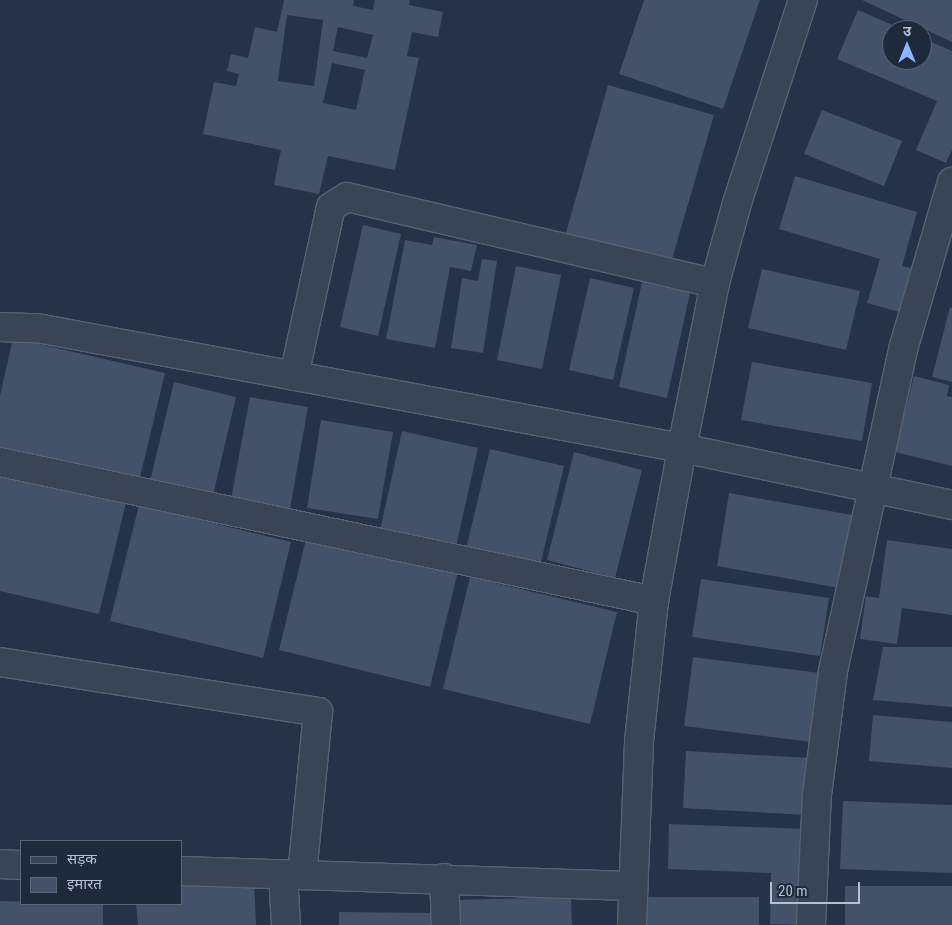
<!DOCTYPE html>
<html>
<head>
<meta charset="utf-8">
<style>
	body { margin:0 }
	#map { position:relative; width:952px; height:925px; overflow:hidden; background:#253247; font-family:"Roboto Condensed","Noto Sans Devanagari",sans-serif }
	div>[style] { position:absolute }
	.building>* { inset:0; background:#435269 }
	.roads { filter:drop-shadow(1px 0 #586273) drop-shadow(-1px 0 #586273) drop-shadow(0 1px #586273) drop-shadow(0 -1px #586273) }
	.street>* { height:28px; margin:-14px; padding:0 14px; transform-origin:14px; border-radius:14px; background:#394556 }
	span { translate:-50% -50%; white-space:nowrap; text-align:center; line-height:1.15; -webkit-text-stroke:4.5px #1e293b; paint-order:stroke }
	.legend { position:absolute; left:20px; top:840px; width:162px; height:65px; box-sizing:border-box; background:#1e293b; border:1px solid #5b6576; margin:0; padding:6px 9px; list-style:none; font-size:15px; color:#b7c0cf }
	.legend li { display:flex; align-items:center; gap:10px; height:25px }
	.legend b { width:25px; border:1px solid #5b6576 }
	.north { position:absolute; left:882px; top:20px; width:50px; height:50px; box-sizing:border-box; background:#1e293b; border:1px solid #5b6576; border-radius:50%; rotate:0deg; font-size:14px; font-weight:700; line-height:20px; text-align:center; color:#b7c0cf }
	.north::after { content:''; display:block; margin:auto; width:18px; height:22px; background:#8cb6ff; clip-path:polygon(50% 0,100% 100%,50% 72%,0 100%) }
	.scale { position:absolute; left:770px; top:882px; width:90px; height:22px; box-sizing:border-box; border:2px solid #b7c0cf; border-top:0; padding-left:6px; font-size:15px; line-height:18px; white-space:nowrap; color:#b7c0cf; -webkit-text-stroke:4px #1e293b; paint-order:stroke }
</style>
</head>
<body>
<div id="map">
	<div class="building">
		<i style="clip-path:polygon(evenodd,284px 0,354px 0,353px 6px,373px 10px,375px 0,410px 0,409px 5px,443px 12px,438px 37px,412px 32px,407px 56px,419px 58px,395px 170px,328px 156px,319px 194px,274px 185px,281px 150px,203px 134px,214px 82px,236px 86px,239px 74px,227px 71px,231px 54px,248px 58px,255px 27px,277px 32px,284px 0,287px 15px,323px 20px,314px 86px,278px 81px,287px 15px,284px 0,338px 27px,373px 35px,367px 58px,333px 51px,338px 27px,284px 0,332px 63px,365px 70px,356px 110px,323px 103px,332px 63px)"></i>
		<i style="clip-path:polygon(644px 0,760px 0,723px 109px,619px 74px)"></i>
		<i style="clip-path:polygon(862px 0,952px 0,952px 42px)"></i>
		<i style="clip-path:polygon(858px 10px,904px 30px,892px 30px,892px 60px,922px 60px,922px 38px,952px 51px,952px 150px,946px 163px,916px 150px,937px 101px,837px 59px)"></i>
		<i style="clip-path:polygon(608px 85px,714px 115px,670px 266px,565px 236px)"></i>
		<i style="clip-path:polygon(822px 110px,902px 141px,884px 186px,804px 154px)"></i>
		<i style="clip-path:polygon(795px 176px,917px 212px,902px 266px,916px 269px,903px 313px,867px 303px,880px 259px,779px 229px)"></i>
		<i style="clip-path:polygon(363px 225px,401px 234px,378px 336px,340px 327px)"></i>
		<i style="clip-path:polygon(434px 237px,477px 245px,471px 271px,450px 267px,435px 348px,386px 339px,405px 240px,432px 245px)"></i>
		<i style="clip-path:polygon(482px 259px,497px 261px,483px 353px,451px 348px,462px 278px,478px 281px)"></i>
		<i style="clip-path:polygon(516px 266px,561px 275px,542px 369px,497px 360px)"></i>
		<i style="clip-path:polygon(762px 269px,860px 291px,846px 350px,748px 328px)"></i>
		<i style="clip-path:polygon(590px 278px,634px 288px,613px 380px,569px 370px)"></i>
		<i style="clip-path:polygon(642px 282px,690px 293px,667px 398px,619px 387px)"></i>
		<i style="clip-path:polygon(950px 307px,952px 308px,952px 382px,932px 377px)"></i>
		<i style="clip-path:polygon(13px 338px,165px 373px,137px 490px,0 458px,0 396px)"></i>
		<i style="clip-path:polygon(752px 362px,872px 383px,862px 441px,741px 420px)"></i>
		<i style="clip-path:polygon(914px 376px,949px 385px,947px 396px,952px 397px,952px 466px,895px 452px)"></i>
		<i style="clip-path:polygon(174px 382px,236px 397px,211px 504px,148px 489px)"></i>
		<i style="clip-path:polygon(250px 397px,308px 407px,289px 515px,230px 504px)"></i>
		<i style="clip-path:polygon(321px 420px,393px 432px,378px 519px,307px 508px)"></i>
		<i style="clip-path:polygon(402px 431px,478px 448px,454px 556px,378px 539px)"></i>
		<i style="clip-path:polygon(490px 449px,564px 466px,540px 566px,466px 549px)"></i>
		<i style="clip-path:polygon(574px 452px,642px 470px,615px 578px,547px 560px)"></i>
		<i style="clip-path:polygon(0 474px,126px 503px,99px 614px,0 591px)"></i>
		<i style="clip-path:polygon(729px 493px,858px 516px,845px 589px,717px 566px)"></i>
		<i style="clip-path:polygon(139px 505px,291px 542px,263px 658px,110px 621px)"></i>
		<i style="clip-path:polygon(307px 535px,458px 571px,430px 687px,279px 650px)"></i>
		<i style="clip-path:polygon(887px 540px,952px 549px,952px 615px,902px 608px,897px 644px,860px 639px,866px 596px,879px 598px)"></i>
		<i style="clip-path:polygon(470px 577px,617px 612px,590px 724px,443px 689px)"></i>
		<i style="clip-path:polygon(701px 579px,829px 598px,820px 656px,692px 637px)"></i>
		<i style="clip-path:polygon(883px 647px,952px 647px,952px 707px,873px 700px)"></i>
		<i style="clip-path:polygon(693px 657px,820px 673px,811px 742px,684px 726px)"></i>
		<i style="clip-path:polygon(873px 715px,952px 722px,952px 768px,869px 761px)"></i>
		<i style="clip-path:polygon(686px 751px,810px 758px,807px 815px,683px 808px)"></i>
		<i style="clip-path:polygon(843px 801px,952px 805px,952px 873px,840px 869px)"></i>
		<i style="clip-path:polygon(669px 824px,807px 829px,804px 925px,770px 924px,771px 873px,668px 869px)"></i>
		<i style="clip-path:polygon(254px 881px,256px 925px,138px 925px,136px 904px,181px 904px,181px 885px)"></i>
		<i style="clip-path:polygon(845px 886px,952px 886px,952px 925px,845px 925px)"></i>
		<i style="clip-path:polygon(571px 897px,572px 925px,458px 925px,457px 900px)"></i>
		<i style="clip-path:polygon(646px 897px,759px 897px,759px 925px,646px 925px)"></i>
		<i style="clip-path:polygon(0 901px,103px 904px,103px 925px,0 925px)"></i>
		<i style="clip-path:polygon(339px 912px,441px 913px,441px 925px,339px 925px)"></i>
	</div>
	<div class="roads">
		<div class="street">
			<i style="left:0;top:327px;width:37px;rotate:2deg"></i>
			<i style="left:37px;top:328px;width:656px;rotate:10.54deg"></i>
			<i style="left:682px;top:448px;width:276px;rotate:11.9deg"></i>
			<i style="left:294px;top:376px;width:173px;rotate:-77.7deg"></i>
			<i style="left:331px;top:207px;width:19px;rotate:-32deg"></i>
			<i style="left:347px;top:197px;width:378px;rotate:13.2deg"></i>
			<i style="left:0;top:462px;width:669px;rotate:12deg"></i>
			<i style="left:0;top:662px;width:322px;rotate:8.9deg"></i>
			<i style="left:318px;top:712px;width:164px;rotate:95.6deg"></i>
			<i style="left:0;top:864px;width:21px;rotate:3deg"></i>
			<i style="left:181px;top:871px;width:451px;rotate:1.9deg"></i>
			<i style="left:283px;top:875px;width:50px;rotate:86.6deg"></i>
			<i style="left:444px;top:878px;width:47px;rotate:87.6deg"></i>
			<i style="left:632px;top:925px;width:184px;rotate:-87.8deg"></i>
			<i style="left:639px;top:741px;width:141px;rotate:-83.9deg"></i>
			<i style="left:654px;top:601px;width:156px;rotate:-79.6deg"></i>
			<i style="left:682px;top:448px;width:168px;rotate:-78.7deg"></i>
			<i style="left:715px;top:283px;width:83px;rotate:-74.6deg"></i>
			<i style="left:737px;top:203px;width:213px;rotate:-72deg"></i>
			<i style="left:811px;top:925px;width:130px;rotate:-87.4deg"></i>
			<i style="left:817px;top:795px;width:125px;rotate:-82.6deg"></i>
			<i style="left:833px;top:671px;width:333px;rotate:-77.7deg"></i>
			<i style="left:904px;top:346px;width:171px;rotate:-73.7deg"></i>
		</div>
	</div>
	<ul class="legend">
	<li><b style="height:6px;background:#394556"></b>सड़क</li>
	<li><b style="height:14px;background:#435269"></b>इमारत</li>
	</ul>
	<div class="north">उ</div>
	<div class="scale">20 m</div>
</div>
</body>
</html>
